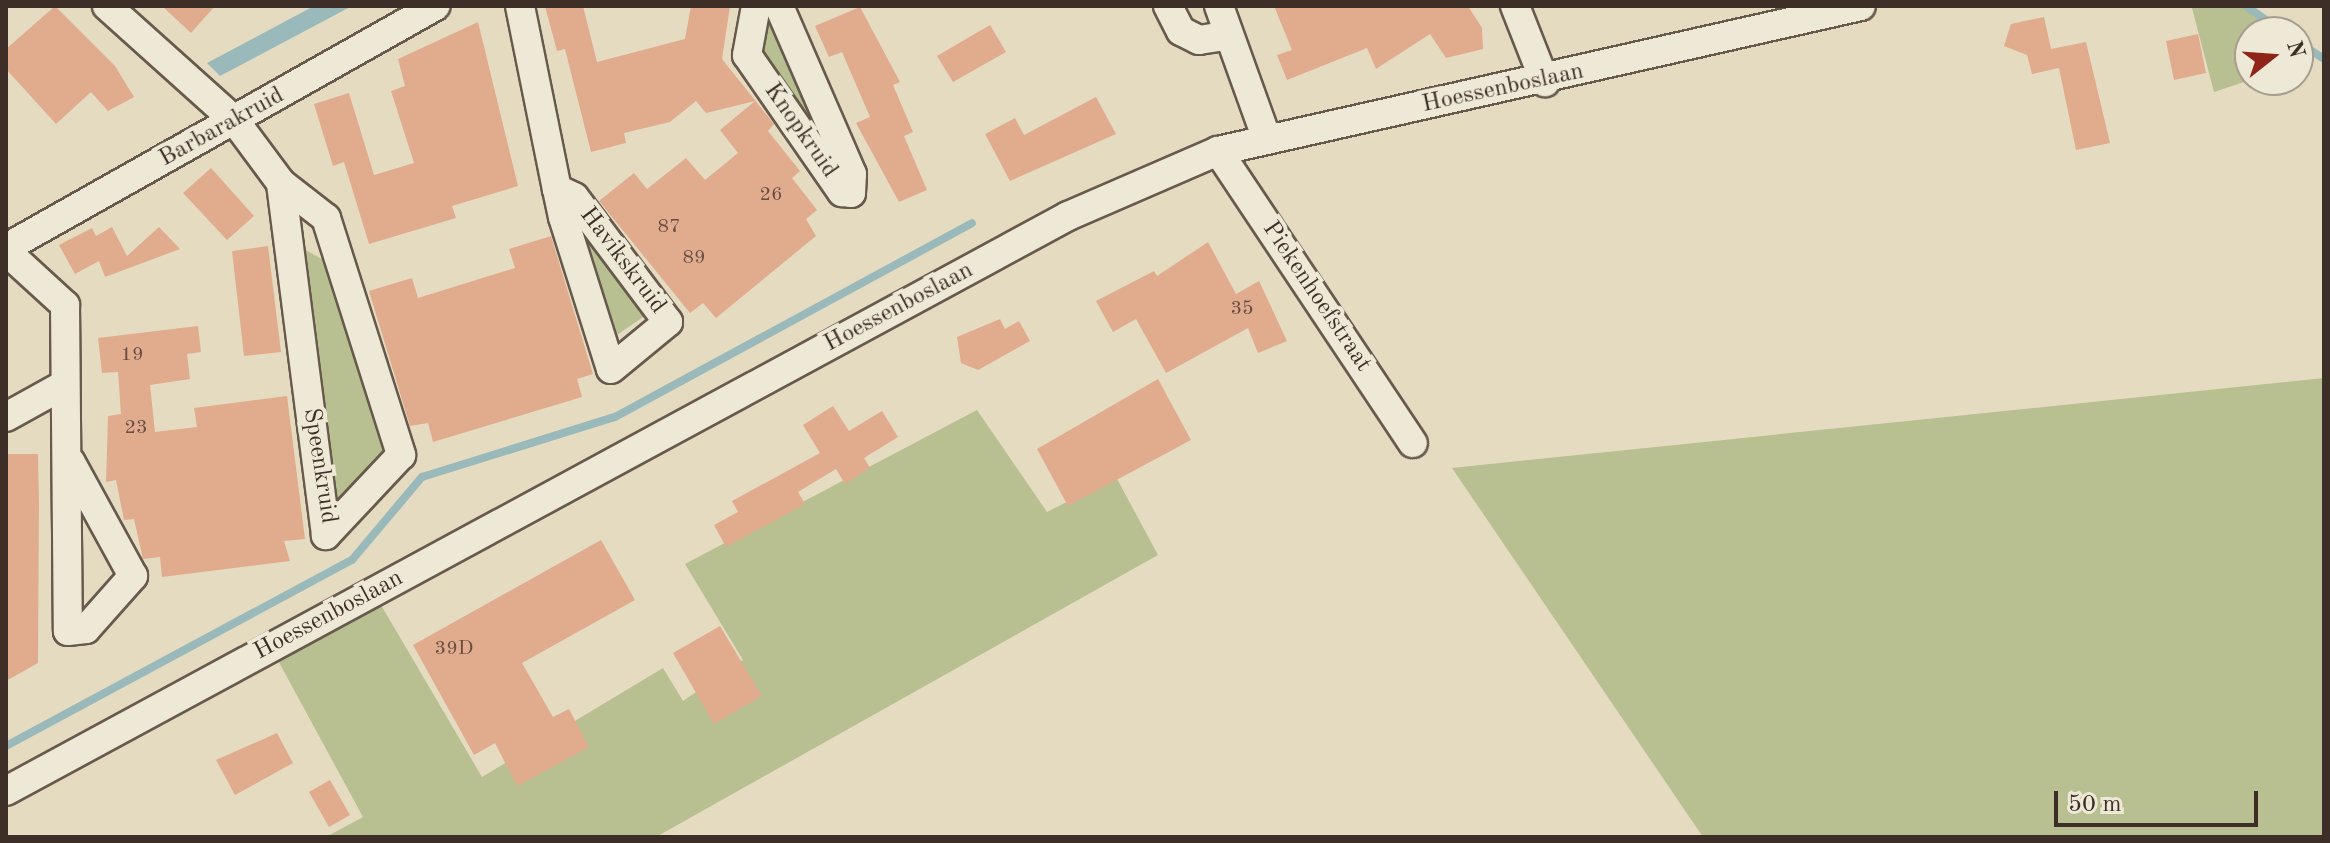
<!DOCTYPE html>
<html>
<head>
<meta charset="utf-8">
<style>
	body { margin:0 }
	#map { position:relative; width:2330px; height:843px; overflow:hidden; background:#e5dbc0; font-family:"Old Standard TT",serif }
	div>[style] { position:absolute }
	.green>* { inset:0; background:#b8bf90 }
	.water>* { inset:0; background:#99b9bb }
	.stream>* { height:8px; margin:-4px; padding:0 4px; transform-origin:4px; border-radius:4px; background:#99b9bb }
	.building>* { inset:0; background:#e1ab8e }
	.roads { filter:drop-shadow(2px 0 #675a4d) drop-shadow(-2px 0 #675a4d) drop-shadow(0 2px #675a4d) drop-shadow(0 -2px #675a4d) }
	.minor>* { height:28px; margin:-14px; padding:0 14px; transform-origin:14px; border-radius:14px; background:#eee8d6 }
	span { translate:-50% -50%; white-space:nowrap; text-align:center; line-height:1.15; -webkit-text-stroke:8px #eee8d6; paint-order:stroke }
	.number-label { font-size:20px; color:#664e41 }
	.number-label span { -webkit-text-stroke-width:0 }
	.street-label { font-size:24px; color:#3d2f27 }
	.frame { position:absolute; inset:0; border:8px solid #3d2f27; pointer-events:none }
	.north { position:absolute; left:2234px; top:16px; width:80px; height:80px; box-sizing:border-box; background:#eee8d6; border:2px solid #a79e90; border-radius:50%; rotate:73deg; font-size:22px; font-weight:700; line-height:32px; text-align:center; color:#3d2f27 }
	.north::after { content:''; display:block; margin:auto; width:28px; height:36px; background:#8f2418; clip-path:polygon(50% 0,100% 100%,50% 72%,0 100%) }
	.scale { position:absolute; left:2054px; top:791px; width:204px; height:36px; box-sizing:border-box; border:4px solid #3d2f27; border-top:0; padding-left:10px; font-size:24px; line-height:28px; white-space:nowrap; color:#3d2f27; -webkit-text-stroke:6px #eee8d6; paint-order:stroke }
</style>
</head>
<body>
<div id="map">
	<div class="green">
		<i style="clip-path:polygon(766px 6px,815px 123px,758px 51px)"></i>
		<i style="clip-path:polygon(2242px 6px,2282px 32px,2250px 32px,2250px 80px,2214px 92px,2192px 8px)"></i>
		<i style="clip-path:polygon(573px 215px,652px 311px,611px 339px)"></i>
		<i style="clip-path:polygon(297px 245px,334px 266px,385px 454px,341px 507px,330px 507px)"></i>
		<i style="clip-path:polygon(2324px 378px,2324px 837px,1703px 837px,1452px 468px)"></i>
		<i style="clip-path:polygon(977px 410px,1047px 512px,1116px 477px,1158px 555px,656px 837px,326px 837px,363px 817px,275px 655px,378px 600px,482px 777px,663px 668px,683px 701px,743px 660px,685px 564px)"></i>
	</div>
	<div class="water">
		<i style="clip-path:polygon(314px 6px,352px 6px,220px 76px,207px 63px)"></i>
	</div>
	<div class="stream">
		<i style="left:2246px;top:6px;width:45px;rotate:35.1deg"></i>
		<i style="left:2298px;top:42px;width:31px;rotate:33deg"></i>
		<i style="left:6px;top:746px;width:393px;rotate:-28.3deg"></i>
		<i style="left:352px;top:560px;width:109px;rotate:-49.9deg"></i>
		<i style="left:422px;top:477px;width:202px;rotate:-17.3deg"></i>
		<i style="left:615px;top:417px;width:406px;rotate:-28.5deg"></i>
	</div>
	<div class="building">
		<i style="clip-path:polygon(55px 6px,115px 66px,134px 97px,108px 111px,91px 92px,56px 124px,6px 69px,6px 49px)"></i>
		<i style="clip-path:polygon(162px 6px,215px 6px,191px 33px)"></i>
		<i style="clip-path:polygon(545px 6px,583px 6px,597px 62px,685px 39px,691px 6px,730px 6px,722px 59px,774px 124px,768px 131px,800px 171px,792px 178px,817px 210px,806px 219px,816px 236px,716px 318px,703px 303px,690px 313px,599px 201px,634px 173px,647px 189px,686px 158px,705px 180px,738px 153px,720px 130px,755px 101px,706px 113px,696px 101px,670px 122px,624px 133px,626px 143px,591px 152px,565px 49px,557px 51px)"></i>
		<i style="clip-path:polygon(1274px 6px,1468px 6px,1482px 28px,1483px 49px,1446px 58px,1430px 34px,1376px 69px,1367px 48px,1287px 80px,1277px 55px,1292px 50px)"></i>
		<i style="clip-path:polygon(860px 7px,900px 82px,893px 85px,913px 132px,904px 136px,927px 190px,899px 202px,856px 123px,870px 117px,842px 52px,829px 57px,815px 26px)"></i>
		<i style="clip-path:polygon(2044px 17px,2051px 49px,2086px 42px,2110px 143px,2076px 150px,2059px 68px,2032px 74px,2027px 55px,2004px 46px,2011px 24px)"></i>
		<i style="clip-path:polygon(478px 22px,518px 186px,452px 206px,456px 218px,369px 244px,344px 162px,333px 166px,314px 104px,349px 93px,374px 175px,414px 163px,391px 91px,405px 86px,398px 59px)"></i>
		<i style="clip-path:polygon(990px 25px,1006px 52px,953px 82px,937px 56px)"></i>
		<i style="clip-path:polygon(2198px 34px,2206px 73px,2174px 80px,2166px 41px)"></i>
		<i style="clip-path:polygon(1096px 97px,1116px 134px,1010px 181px,985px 134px,1015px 118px,1024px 135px)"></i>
		<i style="clip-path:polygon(211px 168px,254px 216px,227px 240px,183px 193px)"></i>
		<i style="clip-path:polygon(112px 227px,127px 256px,159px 227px,180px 249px,105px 277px,99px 261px,75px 274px,59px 245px,92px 228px,96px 236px)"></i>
		<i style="clip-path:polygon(551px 236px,593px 374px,577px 379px,582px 397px,433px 442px,428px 423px,410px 426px,369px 291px,412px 278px,418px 298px,515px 268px,509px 249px)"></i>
		<i style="clip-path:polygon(1208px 242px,1236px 294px,1259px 281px,1287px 341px,1258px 353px,1248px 328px,1166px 373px,1136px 319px,1113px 332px,1096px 301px,1154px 271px,1157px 276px)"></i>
		<i style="clip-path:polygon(268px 246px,281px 352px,244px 356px,232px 251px)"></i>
		<i style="clip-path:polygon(1000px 319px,1005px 329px,1019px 321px,1030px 341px,978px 370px,961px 363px,957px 337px)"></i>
		<i style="clip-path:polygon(198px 326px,201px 352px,187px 354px,190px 379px,150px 385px,155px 432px,197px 427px,194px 408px,287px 396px,305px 539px,284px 541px,290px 561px,162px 577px,160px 557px,143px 559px,134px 519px,124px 520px,116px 480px,106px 482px,108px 416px,121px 414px,118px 372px,102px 373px,98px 338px)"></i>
		<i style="clip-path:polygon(1158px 379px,1191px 440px,1068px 506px,1037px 449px)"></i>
		<i style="clip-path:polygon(833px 406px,849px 431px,882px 411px,898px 437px,864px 458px,870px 468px,845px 484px,836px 469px,798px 492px,805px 504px,726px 547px,714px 525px,738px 512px,732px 501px,820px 453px,803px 425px)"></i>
		<i style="clip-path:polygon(6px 454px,38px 454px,39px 505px,38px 663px,6px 681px)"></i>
		<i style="clip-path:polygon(601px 540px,635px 600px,522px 663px,553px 717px,569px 709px,589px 747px,517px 786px,495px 743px,474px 755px,413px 645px)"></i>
		<i style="clip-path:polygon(720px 626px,762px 696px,714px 724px,673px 653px)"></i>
		<i style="clip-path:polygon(277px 733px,293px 763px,235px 795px,216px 760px)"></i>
		<i style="clip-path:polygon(330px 780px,350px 815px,329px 827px,309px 792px)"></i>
	</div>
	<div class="roads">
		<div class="minor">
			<i style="left:107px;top:6px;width:172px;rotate:41.9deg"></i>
			<i style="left:235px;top:121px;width:77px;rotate:53.4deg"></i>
			<i style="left:281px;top:183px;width:57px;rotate:37.9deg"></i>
			<i style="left:326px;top:218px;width:249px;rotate:72.4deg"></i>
			<i style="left:401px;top:455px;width:110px;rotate:133.2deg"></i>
			<i style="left:326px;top:535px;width:355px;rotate:-97.3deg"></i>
			<i style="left:520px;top:6px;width:187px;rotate:78.6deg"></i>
			<i style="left:557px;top:189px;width:29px;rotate:78deg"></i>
			<i style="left:563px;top:217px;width:159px;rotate:72.5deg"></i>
			<i style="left:611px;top:369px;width:74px;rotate:-39.5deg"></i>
			<i style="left:668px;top:322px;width:156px;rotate:-126.9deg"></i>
			<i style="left:574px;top:197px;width:19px;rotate:-155deg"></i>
			<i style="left:756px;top:6px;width:50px;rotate:100.4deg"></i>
			<i style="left:747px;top:55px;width:167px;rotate:55.3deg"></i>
			<i style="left:842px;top:192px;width:9px;rotate:6deg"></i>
			<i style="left:851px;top:193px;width:19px;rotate:-87deg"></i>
			<i style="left:852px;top:174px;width:183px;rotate:-113.5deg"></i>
			<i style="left:1168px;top:6px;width:28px;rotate:63deg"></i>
			<i style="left:1181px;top:31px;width:20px;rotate:27deg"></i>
			<i style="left:1199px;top:40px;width:30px;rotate:-9deg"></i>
			<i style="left:1219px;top:6px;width:141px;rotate:70.2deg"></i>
			<i style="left:1515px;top:6px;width:82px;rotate:68.5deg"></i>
			<i style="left:1218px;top:151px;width:351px;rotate:56.3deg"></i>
			<i style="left:6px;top:248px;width:493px;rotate:-29.4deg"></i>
			<i style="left:6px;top:251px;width:80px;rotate:42.5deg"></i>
			<i style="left:65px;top:305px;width:326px;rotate:89.5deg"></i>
			<i style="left:68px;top:631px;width:18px;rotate:-6deg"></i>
			<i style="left:86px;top:629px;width:71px;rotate:-48.4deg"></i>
			<i style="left:133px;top:576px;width:131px;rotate:-118.7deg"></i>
			<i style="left:6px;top:417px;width:64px;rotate:-29deg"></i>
			<i style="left:6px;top:791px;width:1208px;rotate:-28.43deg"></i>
			<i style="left:1068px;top:216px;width:163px;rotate:-23.4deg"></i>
			<i style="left:1218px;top:151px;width:659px;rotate:-12.71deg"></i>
		</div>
	</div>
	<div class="number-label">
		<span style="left:771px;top:195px">26</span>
		<span style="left:669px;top:227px">87</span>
		<span style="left:694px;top:258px">89</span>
		<span style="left:1242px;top:309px">35</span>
		<span style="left:132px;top:355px">19</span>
		<span style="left:136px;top:428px">23</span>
		<span style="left:454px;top:649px">39D</span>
	</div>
	<div class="street-label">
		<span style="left:1503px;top:89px;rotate:-12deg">Hoessenboslaan</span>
		<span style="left:222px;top:128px;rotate:-29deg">Barbarakruid</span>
		<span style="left:800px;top:131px;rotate:55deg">Knopkruid</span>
		<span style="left:622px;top:261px;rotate:53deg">Havikskruid</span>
		<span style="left:1316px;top:297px;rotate:56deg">Piekenhoefstraat</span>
		<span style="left:899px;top:308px;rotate:-28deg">Hoessenboslaan</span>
		<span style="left:319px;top:466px;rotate:81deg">Speenkruid</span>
		<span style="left:329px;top:616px;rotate:-28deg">Hoessenboslaan</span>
	</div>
	<div class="frame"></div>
	<div class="north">N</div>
	<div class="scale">50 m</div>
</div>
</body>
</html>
